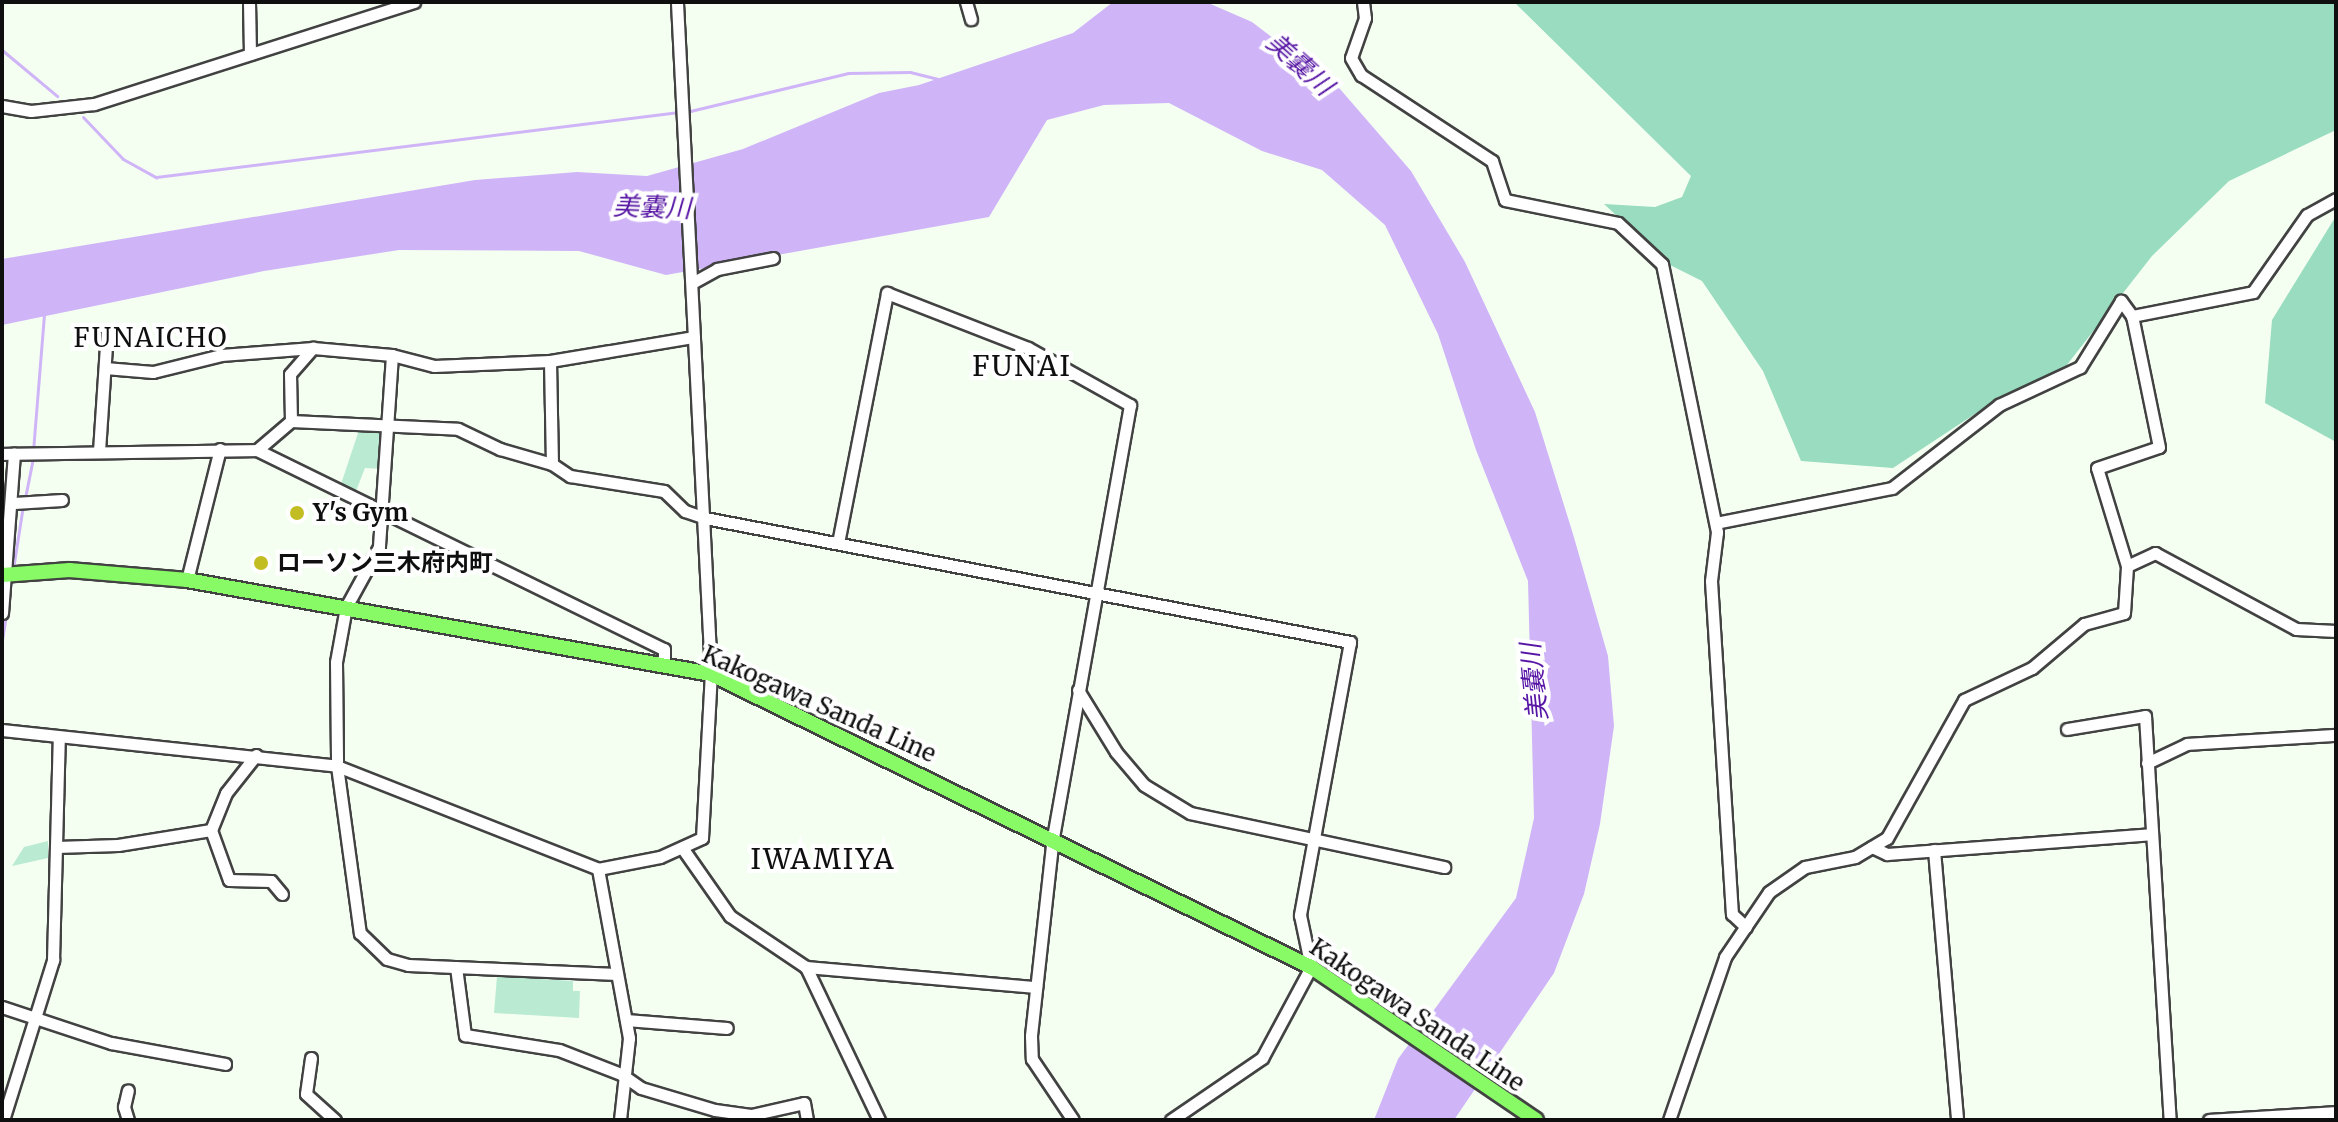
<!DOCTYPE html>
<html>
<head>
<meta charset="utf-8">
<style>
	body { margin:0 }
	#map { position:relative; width:2338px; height:1122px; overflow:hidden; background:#f4fff2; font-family:Merriweather,"Noto Sans JP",serif }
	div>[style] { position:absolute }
	.green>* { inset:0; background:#baebd2 }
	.forest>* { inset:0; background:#99dcbf }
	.water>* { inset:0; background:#cfb5f7 }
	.stream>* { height:3px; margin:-1.5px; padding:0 1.5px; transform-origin:1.5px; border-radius:1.5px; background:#cfb5f7 }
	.roads { filter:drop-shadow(2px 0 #424242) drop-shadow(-2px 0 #424242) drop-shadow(0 2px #424242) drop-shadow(0 -2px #424242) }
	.minor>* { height:11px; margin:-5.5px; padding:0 5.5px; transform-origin:5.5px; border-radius:5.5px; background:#fff }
	.major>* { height:14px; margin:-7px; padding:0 7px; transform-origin:7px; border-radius:7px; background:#88fa66 }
	.dots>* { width:22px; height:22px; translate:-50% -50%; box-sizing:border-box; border:4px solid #fff; border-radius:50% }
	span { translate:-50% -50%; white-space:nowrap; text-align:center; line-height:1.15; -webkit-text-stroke:8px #fff; paint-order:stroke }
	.poi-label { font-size:24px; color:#0f0f0f; font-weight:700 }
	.left { translate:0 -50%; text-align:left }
	.street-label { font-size:24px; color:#0f0f0f }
	.water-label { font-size:26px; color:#5615a4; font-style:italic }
	.neighbourhood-label { font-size:26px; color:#0f0f0f; letter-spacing:2px }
	.quarter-label { font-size:28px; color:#0f0f0f; letter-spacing:2px }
	.frame { position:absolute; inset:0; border:4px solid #0f0f0f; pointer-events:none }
</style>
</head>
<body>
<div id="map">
	<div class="green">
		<i style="clip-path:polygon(359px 430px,384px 433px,382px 469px,365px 468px,356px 491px,341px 484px)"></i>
		<i style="clip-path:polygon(48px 841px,48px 858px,12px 866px,24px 847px)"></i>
		<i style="clip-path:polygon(497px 976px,573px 981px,573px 991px,580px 991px,579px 1018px,494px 1013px)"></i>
	</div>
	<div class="forest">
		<i style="clip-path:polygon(1514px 2px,2336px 2px,2336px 130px,2229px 181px,2152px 256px,2066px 366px,1999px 398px,1893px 468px,1801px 461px,1763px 371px,1702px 281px,1670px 265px,1604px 204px,1655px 207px,1682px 197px,1691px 176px)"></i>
		<i style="clip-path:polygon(2336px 216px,2336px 442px,2265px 403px,2272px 320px)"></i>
	</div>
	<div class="water">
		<i style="clip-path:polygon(1113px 2px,1206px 2px,1252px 22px,1340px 89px,1411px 171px,1465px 262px,1535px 412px,1573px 534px,1608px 656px,1614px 726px,1600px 824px,1584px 894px,1554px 973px,1454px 1120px,1374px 1120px,1398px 1059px,1516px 898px,1534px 818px,1528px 581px,1476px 450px,1438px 334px,1385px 225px,1322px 170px,1262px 151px,1169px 103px,1104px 105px,1047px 120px,989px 217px,666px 275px,579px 251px,399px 250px,264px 271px,2px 325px,2px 259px,475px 180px,577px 172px,647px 176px,743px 149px,879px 93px,919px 85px,1073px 33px)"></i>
	</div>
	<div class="stream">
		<i style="left:2px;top:50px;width:72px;rotate:39.9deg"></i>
		<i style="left:686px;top:112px;width:167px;rotate:-13.5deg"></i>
		<i style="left:848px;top:73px;width:62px;rotate:-0.9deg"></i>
		<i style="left:910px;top:72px;width:32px;rotate:14deg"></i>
		<i style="left:83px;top:117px;width:58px;rotate:46.4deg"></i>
		<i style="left:123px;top:159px;width:38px;rotate:29deg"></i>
		<i style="left:156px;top:177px;width:527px;rotate:-7.08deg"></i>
		<i style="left:33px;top:451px;width:136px;rotate:-85.4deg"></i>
		<i style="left:25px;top:498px;width:41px;rotate:-78.7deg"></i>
		<i style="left:13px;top:569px;width:65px;rotate:-81.1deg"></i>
		<i style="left:8px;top:600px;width:20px;rotate:-81deg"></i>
		<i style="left:2px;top:640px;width:24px;rotate:-81deg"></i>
		<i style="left:2px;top:885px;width:11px;rotate:90deg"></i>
	</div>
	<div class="roads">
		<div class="minor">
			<i style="left:249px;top:2px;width:52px;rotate:88.9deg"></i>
			<i style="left:966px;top:2px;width:18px;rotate:74deg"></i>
			<i style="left:1363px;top:2px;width:16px;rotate:83deg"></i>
			<i style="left:1365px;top:18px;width:42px;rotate:109.3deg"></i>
			<i style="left:1351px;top:58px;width:20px;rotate:60deg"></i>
			<i style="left:1361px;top:75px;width:157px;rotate:33.3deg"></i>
			<i style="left:1492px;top:161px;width:41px;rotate:71.6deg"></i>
			<i style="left:1505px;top:200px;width:115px;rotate:11.5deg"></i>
			<i style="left:1618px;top:223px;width:60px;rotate:43deg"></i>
			<i style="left:1662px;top:264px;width:274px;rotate:78.4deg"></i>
			<i style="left:1717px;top:532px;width:49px;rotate:97deg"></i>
			<i style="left:1711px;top:581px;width:334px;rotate:86.4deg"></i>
			<i style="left:1732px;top:914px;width:19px;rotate:43deg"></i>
			<i style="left:2px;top:106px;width:29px;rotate:10deg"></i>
			<i style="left:31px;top:111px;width:63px;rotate:-6.3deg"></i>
			<i style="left:94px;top:104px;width:336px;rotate:-17.7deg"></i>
			<i style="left:692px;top:283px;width:29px;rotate:-29deg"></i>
			<i style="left:717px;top:269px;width:57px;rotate:-11.1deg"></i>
			<i style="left:2132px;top:316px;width:123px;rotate:-11.2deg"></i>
			<i style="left:2253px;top:292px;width:94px;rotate:-55deg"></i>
			<i style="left:2307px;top:215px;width:33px;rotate:-29deg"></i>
			<i style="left:392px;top:355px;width:192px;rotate:93.9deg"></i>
			<i style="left:379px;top:547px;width:68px;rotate:118.8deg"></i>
			<i style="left:346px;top:607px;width:56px;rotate:100.3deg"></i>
			<i style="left:336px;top:662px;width:104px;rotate:89.4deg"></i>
			<i style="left:337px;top:766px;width:169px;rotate:82.2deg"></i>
			<i style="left:360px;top:933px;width:37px;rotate:44deg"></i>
			<i style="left:387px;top:959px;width:22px;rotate:16deg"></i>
			<i style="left:408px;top:965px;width:209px;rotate:2.5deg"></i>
			<i style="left:550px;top:361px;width:103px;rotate:88.9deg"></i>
			<i style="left:105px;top:368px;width:48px;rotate:4.8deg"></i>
			<i style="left:153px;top:372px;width:70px;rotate:-14deg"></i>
			<i style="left:221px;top:355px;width:92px;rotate:-4.4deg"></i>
			<i style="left:313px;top:348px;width:79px;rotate:5.1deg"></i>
			<i style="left:392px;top:355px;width:43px;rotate:14.7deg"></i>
			<i style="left:434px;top:366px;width:116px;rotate:-2.5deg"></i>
			<i style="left:550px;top:361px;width:146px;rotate:-9.5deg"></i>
			<i style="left:291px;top:421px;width:47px;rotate:-91.2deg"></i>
			<i style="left:290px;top:374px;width:35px;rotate:-49deg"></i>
			<i style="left:257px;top:450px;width:45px;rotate:-40.5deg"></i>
			<i style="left:291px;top:421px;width:167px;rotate:2.7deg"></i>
			<i style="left:458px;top:429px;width:47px;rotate:25.5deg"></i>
			<i style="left:500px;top:449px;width:54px;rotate:16.1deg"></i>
			<i style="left:552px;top:464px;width:22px;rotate:34deg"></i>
			<i style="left:570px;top:476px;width:95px;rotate:9.1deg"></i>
			<i style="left:664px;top:491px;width:29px;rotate:44deg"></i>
			<i style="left:685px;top:511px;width:21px;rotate:19deg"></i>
			<i style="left:705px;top:518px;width:657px;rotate:10.88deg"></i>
			<i style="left:1350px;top:642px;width:278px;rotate:100.4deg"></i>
			<i style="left:1300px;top:915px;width:53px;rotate:78.1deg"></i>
			<i style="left:1311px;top:967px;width:103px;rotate:118.3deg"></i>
			<i style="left:1262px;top:1058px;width:110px;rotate:145.7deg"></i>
			<i style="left:99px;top:451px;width:120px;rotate:-86.2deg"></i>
			<i style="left:2px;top:454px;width:255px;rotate:-0.9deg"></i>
			<i style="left:257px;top:450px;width:453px;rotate:26.1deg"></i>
			<i style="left:664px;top:649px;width:14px;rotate:90deg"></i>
			<i style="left:14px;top:503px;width:48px;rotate:-3.6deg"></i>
			<i style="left:838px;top:543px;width:255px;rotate:-78.9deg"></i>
			<i style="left:887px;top:293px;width:151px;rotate:21.3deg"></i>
			<i style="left:1028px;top:348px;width:117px;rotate:29.2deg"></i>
			<i style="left:1130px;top:405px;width:438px;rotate:100.1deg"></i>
			<i style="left:1053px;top:836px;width:201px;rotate:96.3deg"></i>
			<i style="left:1031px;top:1036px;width:23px;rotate:88deg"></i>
			<i style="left:1032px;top:1059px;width:73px;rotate:56.1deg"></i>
			<i style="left:2127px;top:566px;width:31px;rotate:-25deg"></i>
			<i style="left:2155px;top:553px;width:160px;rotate:28.3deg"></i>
			<i style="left:2296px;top:629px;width:40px;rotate:2.9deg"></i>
			<i style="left:187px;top:580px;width:135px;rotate:-75.9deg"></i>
			<i style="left:2px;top:613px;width:160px;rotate:-85.7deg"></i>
			<i style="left:1078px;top:690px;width:73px;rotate:58.5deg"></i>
			<i style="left:1116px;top:752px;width:43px;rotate:49.7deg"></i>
			<i style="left:1144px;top:785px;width:54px;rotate:31.3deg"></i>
			<i style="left:1190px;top:813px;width:260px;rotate:12deg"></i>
			<i style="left:2067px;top:729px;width:79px;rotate:-9.5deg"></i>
			<i style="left:2145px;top:716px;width:405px;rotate:86.5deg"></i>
			<i style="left:2px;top:730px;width:337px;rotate:6.1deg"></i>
			<i style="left:337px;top:766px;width:281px;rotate:21.5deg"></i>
			<i style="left:598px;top:869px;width:63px;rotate:-11deg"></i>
			<i style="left:660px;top:857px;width:46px;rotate:-24.3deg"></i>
			<i style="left:702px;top:838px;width:164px;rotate:-86.9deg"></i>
			<i style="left:711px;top:674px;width:673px;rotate:-92.9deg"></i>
			<i style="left:256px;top:755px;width:48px;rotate:128.3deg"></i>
			<i style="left:226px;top:793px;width:40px;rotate:112deg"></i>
			<i style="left:211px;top:830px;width:53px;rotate:70.2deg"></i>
			<i style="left:229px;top:880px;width:42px;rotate:1.4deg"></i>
			<i style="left:271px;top:881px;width:17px;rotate:50deg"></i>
			<i style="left:2147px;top:763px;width:44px;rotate:-25.4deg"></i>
			<i style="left:2187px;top:744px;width:149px;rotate:-3.5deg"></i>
			<i style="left:56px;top:847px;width:62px;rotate:-1.8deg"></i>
			<i style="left:118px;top:845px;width:94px;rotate:-9.2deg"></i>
			<i style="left:1872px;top:847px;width:17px;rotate:25deg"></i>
			<i style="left:1887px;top:854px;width:264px;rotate:-4.3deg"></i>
			<i style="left:683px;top:849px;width:82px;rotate:55deg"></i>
			<i style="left:730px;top:916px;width:92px;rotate:33.9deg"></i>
			<i style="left:806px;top:967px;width:170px;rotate:64.5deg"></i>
			<i style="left:1934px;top:850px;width:271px;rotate:85.1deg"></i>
			<i style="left:598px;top:869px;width:172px;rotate:79.6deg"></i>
			<i style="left:629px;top:1038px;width:82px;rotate:96.3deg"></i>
			<i style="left:456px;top:967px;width:69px;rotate:82.5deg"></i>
			<i style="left:465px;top:1035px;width:95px;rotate:9.1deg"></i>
			<i style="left:559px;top:1050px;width:66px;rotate:21.2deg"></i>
			<i style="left:621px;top:1074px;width:24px;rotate:35deg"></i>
			<i style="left:641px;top:1088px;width:77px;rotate:16.6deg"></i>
			<i style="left:715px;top:1110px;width:36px;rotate:8deg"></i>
			<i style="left:751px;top:1115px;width:54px;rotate:-12.8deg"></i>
			<i style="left:804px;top:1103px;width:17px;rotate:80deg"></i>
			<i style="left:806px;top:967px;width:231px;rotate:5deg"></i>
			<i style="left:2px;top:1007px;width:115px;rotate:18.3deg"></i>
			<i style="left:111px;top:1043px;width:116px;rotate:10.4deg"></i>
			<i style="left:626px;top:1020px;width:101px;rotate:4.5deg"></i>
			<i style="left:311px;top:1058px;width:36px;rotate:98deg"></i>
			<i style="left:306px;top:1094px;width:39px;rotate:42deg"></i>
			<i style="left:3px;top:1120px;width:168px;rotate:-72.6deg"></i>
			<i style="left:53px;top:960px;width:223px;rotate:-88.5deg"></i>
			<i style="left:128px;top:1120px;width:14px;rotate:-107deg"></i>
			<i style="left:124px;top:1107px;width:17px;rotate:-77deg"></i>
			<i style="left:1669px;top:1120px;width:172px;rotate:-71deg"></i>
			<i style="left:1725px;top:957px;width:78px;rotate:-55.9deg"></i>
			<i style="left:1769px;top:892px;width:44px;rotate:-34.8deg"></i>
			<i style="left:1805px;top:867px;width:51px;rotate:-11.3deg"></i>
			<i style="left:1855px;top:857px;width:37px;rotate:-31deg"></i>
			<i style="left:1887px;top:838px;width:158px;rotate:-60.8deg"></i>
			<i style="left:1964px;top:700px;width:75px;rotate:-25.2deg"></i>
			<i style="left:2032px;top:668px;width:68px;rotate:-40.2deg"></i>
			<i style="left:2084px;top:624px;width:41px;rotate:-15.4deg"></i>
			<i style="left:2124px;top:613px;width:47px;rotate:-86.3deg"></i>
			<i style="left:2127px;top:566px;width:102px;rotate:-107deg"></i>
			<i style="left:2097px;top:468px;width:65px;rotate:-18.7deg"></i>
			<i style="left:2159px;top:447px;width:134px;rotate:-101.6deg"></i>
			<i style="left:2132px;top:316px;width:19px;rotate:-126deg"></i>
			<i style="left:2121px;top:301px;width:78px;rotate:121.8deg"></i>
			<i style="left:2080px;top:367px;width:89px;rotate:154.9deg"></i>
			<i style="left:1999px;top:405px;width:135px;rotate:142.2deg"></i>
			<i style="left:1892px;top:488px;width:179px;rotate:168.8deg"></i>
			<i style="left:2209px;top:1120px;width:127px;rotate:-3.6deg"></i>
		</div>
		<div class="major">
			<i style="left:2px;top:575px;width:68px;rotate:-4.2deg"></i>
			<i style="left:70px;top:570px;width:117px;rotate:4.9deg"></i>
			<i style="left:187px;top:580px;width:532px;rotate:10.17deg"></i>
			<i style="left:711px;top:674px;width:668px;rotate:26.03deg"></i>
			<i style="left:1311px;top:967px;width:272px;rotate:34.2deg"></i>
		</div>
	</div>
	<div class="dots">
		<i style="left:297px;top:513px;background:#c3bd24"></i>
		<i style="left:261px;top:563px;background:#c3bd24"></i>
	</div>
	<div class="poi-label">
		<span class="left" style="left:313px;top:513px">Y's Gym</span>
		<span class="left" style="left:277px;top:563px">ローソン三木府内町</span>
	</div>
	<div class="street-label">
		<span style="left:819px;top:704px;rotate:24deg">Kakogawa Sanda Line</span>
		<span style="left:1417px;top:1015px;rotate:34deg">Kakogawa Sanda Line</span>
	</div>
	<div class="water-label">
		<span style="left:1300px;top:64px;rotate:42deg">美嚢川</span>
		<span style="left:652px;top:207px;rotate:2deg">美嚢川</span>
		<span style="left:1534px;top:682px;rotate:-96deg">美嚢川</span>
	</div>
	<div class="neighbourhood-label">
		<span style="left:151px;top:338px">FUNAICHO</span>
	</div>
	<div class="quarter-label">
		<span style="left:1022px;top:366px">FUNAI</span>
		<span style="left:823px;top:859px">IWAMIYA</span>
	</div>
	<div class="frame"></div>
</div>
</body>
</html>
